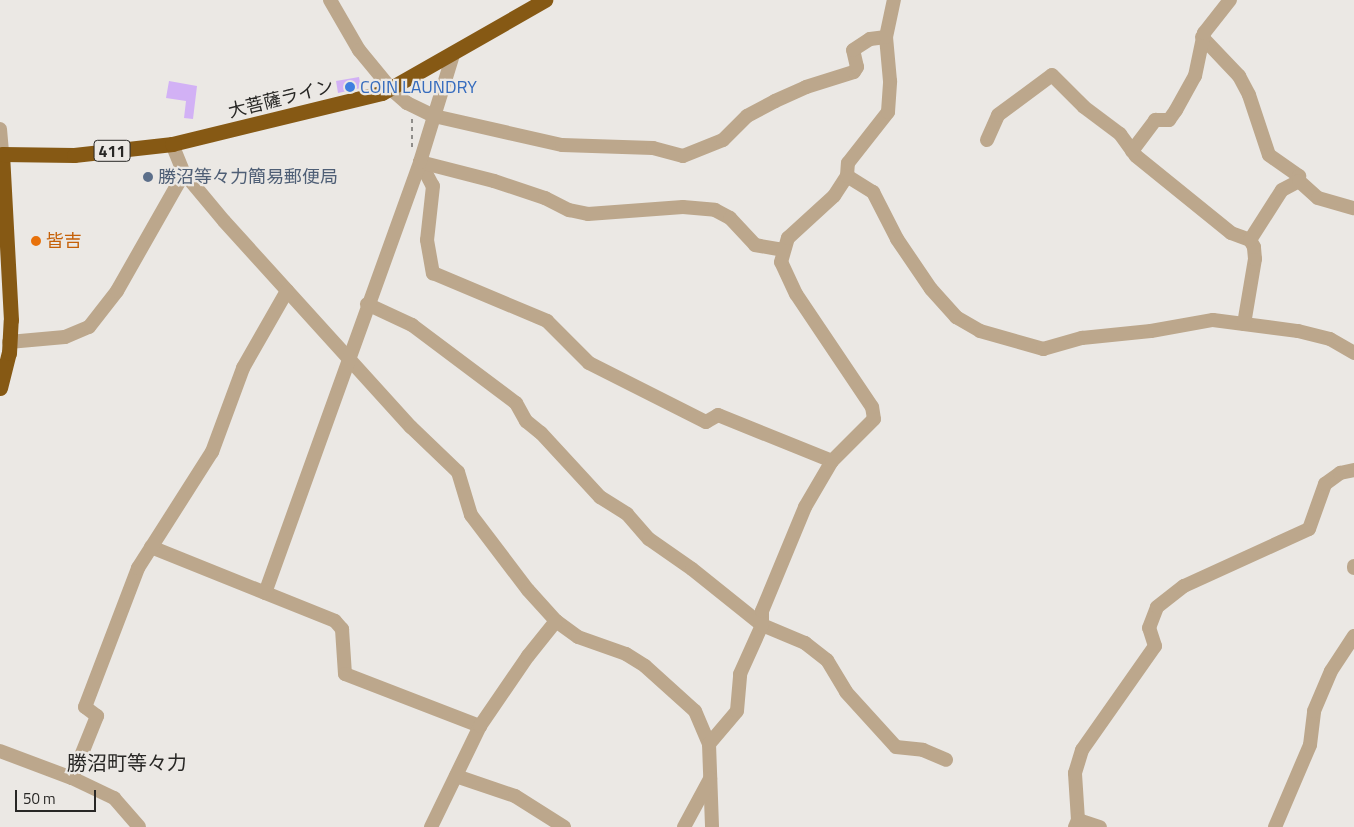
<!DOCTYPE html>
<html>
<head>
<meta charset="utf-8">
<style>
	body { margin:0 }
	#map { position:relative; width:1354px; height:827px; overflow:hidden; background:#ebe8e4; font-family:"Titillium Web","Noto Sans JP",sans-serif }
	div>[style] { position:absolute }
	.building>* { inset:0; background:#d2b1f5 }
	.path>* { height:2px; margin-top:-1px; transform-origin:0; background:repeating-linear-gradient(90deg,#8f8d8a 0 4px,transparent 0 8px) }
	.minor>* { height:14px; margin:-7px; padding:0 7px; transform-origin:7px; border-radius:7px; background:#bca78c }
	.highway>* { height:15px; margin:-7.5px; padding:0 7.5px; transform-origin:7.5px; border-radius:7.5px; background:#865914 }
	.dots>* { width:14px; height:14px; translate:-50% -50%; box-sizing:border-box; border:2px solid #ebe8e4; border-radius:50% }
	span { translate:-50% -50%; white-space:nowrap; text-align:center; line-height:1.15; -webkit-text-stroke:4.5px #ebe8e4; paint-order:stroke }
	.shield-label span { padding:1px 4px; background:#ebe8e4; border:1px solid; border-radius:4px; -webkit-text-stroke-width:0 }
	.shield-label { font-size:16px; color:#282725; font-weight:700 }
	.shop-label { font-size:18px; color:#366cbe }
	.left { translate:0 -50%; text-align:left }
	.street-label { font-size:18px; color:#282725 }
	.service-label { font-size:18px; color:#4e5e75 }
	.food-label { font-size:18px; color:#c56008 }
	.quarter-label { font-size:20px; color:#282725 }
	.scale { position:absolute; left:15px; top:790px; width:81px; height:22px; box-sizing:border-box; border:2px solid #282725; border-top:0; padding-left:6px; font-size:15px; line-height:18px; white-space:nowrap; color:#282725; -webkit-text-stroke:4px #ebe8e4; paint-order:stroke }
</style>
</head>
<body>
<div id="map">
	<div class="building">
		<i style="clip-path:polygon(359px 77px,361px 88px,338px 93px,336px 81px)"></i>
		<i style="clip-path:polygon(169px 81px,197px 86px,193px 119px,184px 118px,186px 101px,166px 98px)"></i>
	</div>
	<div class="path">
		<i style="left:412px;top:119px;width:28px;rotate:90deg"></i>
	</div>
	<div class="minor">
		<i style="left:330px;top:0;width:58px;rotate:59.9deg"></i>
		<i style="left:359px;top:50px;width:52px;rotate:50.5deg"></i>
		<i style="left:392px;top:90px;width:20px;rotate:41deg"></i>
		<i style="left:407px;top:103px;width:30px;rotate:26deg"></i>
		<i style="left:434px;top:116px;width:131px;rotate:12.8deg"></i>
		<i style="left:562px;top:145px;width:91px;rotate:1.9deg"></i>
		<i style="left:653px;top:148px;width:31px;rotate:15deg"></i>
		<i style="left:683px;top:156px;width:43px;rotate:-21.8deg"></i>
		<i style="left:723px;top:140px;width:34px;rotate:-45deg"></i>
		<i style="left:747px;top:116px;width:32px;rotate:-28deg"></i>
		<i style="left:775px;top:101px;width:34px;rotate:-24deg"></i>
		<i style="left:806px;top:87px;width:50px;rotate:-17.4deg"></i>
		<i style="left:854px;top:72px;width:6px;rotate:-59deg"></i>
		<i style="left:857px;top:67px;width:17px;rotate:-103deg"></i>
		<i style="left:853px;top:50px;width:20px;rotate:-33deg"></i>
		<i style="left:870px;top:39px;width:16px;rotate:-7deg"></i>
		<i style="left:1202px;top:37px;width:54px;rotate:46.5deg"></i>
		<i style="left:1239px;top:76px;width:21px;rotate:62deg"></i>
		<i style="left:1249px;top:95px;width:63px;rotate:71.6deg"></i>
		<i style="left:1269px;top:155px;width:37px;rotate:35deg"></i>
		<i style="left:1299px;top:176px;width:5px;rotate:90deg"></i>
		<i style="left:0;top:129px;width:25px;rotate:85deg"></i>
		<i style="left:987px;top:140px;width:27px;rotate:-66deg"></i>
		<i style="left:998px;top:115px;width:67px;rotate:-36.5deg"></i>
		<i style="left:1052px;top:75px;width:45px;rotate:45deg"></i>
		<i style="left:1084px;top:107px;width:45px;rotate:36.9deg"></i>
		<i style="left:1120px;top:134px;width:27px;rotate:54deg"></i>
		<i style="left:1136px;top:156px;width:122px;rotate:39deg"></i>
		<i style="left:1231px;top:233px;width:20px;rotate:20deg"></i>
		<i style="left:172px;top:144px;width:31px;rotate:68deg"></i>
		<i style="left:184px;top:173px;width:62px;rotate:50.2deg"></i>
		<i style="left:224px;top:221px;width:278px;rotate:47.8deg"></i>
		<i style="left:411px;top:427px;width:65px;rotate:43.8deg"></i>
		<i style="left:458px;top:472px;width:45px;rotate:73.2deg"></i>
		<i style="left:471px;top:515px;width:94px;rotate:52.8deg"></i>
		<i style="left:528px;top:590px;width:42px;rotate:47.9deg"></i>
		<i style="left:556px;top:621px;width:27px;rotate:36deg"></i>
		<i style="left:578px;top:637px;width:51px;rotate:19.5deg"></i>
		<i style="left:626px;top:654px;width:22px;rotate:32deg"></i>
		<i style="left:645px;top:666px;width:67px;rotate:42deg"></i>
		<i style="left:695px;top:711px;width:36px;rotate:67deg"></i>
		<i style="left:709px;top:744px;width:83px;rotate:87.9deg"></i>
		<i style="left:1132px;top:151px;width:39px;rotate:-53deg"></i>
		<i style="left:1155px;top:120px;width:14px"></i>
		<i style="left:1169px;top:120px;width:12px;rotate:-55deg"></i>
		<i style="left:1176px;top:110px;width:39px;rotate:-61deg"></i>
		<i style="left:1195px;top:76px;width:44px;rotate:-78.2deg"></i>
		<i style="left:1204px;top:33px;width:42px;rotate:-51.8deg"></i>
		<i style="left:420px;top:162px;width:27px;rotate:62deg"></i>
		<i style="left:433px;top:186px;width:54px;rotate:96.3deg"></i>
		<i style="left:427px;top:240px;width:34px;rotate:80deg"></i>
		<i style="left:433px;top:273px;width:124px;rotate:22.8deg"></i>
		<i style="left:547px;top:321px;width:59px;rotate:45deg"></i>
		<i style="left:589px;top:363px;width:131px;rotate:26.8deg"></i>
		<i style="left:706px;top:422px;width:14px;rotate:-30deg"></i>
		<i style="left:718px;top:415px;width:123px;rotate:22deg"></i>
		<i style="left:420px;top:162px;width:76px;rotate:14.4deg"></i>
		<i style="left:494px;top:181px;width:54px;rotate:18.4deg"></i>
		<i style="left:545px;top:198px;width:27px;rotate:27deg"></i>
		<i style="left:569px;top:210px;width:19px;rotate:12deg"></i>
		<i style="left:588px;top:214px;width:95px;rotate:-4.2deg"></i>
		<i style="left:683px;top:207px;width:32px;rotate:5deg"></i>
		<i style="left:715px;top:210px;width:17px;rotate:28deg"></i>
		<i style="left:730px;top:218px;width:37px;rotate:47deg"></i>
		<i style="left:755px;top:245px;width:27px;rotate:10deg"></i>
		<i style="left:847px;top:176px;width:31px;rotate:32deg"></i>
		<i style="left:873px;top:192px;width:53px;rotate:62.9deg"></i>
		<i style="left:897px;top:239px;width:60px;rotate:55.8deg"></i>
		<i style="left:931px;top:289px;width:38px;rotate:48deg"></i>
		<i style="left:956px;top:317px;width:28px;rotate:30deg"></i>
		<i style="left:980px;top:331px;width:66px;rotate:15.9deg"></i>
		<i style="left:1043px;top:349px;width:41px;rotate:-15.8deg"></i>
		<i style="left:1082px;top:338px;width:69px;rotate:-5.8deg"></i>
		<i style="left:1151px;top:331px;width:63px;rotate:-10.1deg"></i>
		<i style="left:1213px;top:320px;width:86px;rotate:7.4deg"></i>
		<i style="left:1298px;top:331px;width:33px;rotate:14deg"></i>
		<i style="left:1330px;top:339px;width:28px;rotate:30deg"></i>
		<i style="left:367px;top:304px;width:50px;rotate:25deg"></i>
		<i style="left:412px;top:325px;width:130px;rotate:36.9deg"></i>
		<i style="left:516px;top:403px;width:21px;rotate:61deg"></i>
		<i style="left:526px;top:421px;width:19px;rotate:39deg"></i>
		<i style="left:541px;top:433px;width:87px;rotate:47.3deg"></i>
		<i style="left:600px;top:497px;width:32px;rotate:32deg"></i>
		<i style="left:627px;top:514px;width:33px;rotate:49deg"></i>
		<i style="left:649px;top:539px;width:52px;rotate:34.9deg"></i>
		<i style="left:692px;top:569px;width:90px;rotate:38.7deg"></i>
		<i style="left:762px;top:625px;width:47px;rotate:22.7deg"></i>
		<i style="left:805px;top:643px;width:28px;rotate:38deg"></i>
		<i style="left:827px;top:660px;width:37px;rotate:59deg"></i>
		<i style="left:846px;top:692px;width:74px;rotate:47.7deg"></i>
		<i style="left:896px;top:747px;width:27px;rotate:6deg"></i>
		<i style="left:923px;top:750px;width:25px;rotate:23deg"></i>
		<i style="left:1244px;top:324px;width:66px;rotate:-80.4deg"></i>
		<i style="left:1255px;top:259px;width:12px;rotate:-95deg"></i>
		<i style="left:1254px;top:247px;width:8px;rotate:-120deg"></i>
		<i style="left:1250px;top:240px;width:59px;rotate:-57.4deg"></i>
		<i style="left:1282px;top:190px;width:19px;rotate:-28deg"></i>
		<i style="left:1299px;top:181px;width:25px;rotate:42deg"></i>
		<i style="left:1318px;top:198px;width:37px;rotate:16deg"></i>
		<i style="left:9px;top:342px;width:56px;rotate:-5.1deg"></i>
		<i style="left:65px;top:337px;width:26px;rotate:-23deg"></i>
		<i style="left:89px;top:327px;width:46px;rotate:-52.1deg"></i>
		<i style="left:117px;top:291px;width:136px;rotate:-60.4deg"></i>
		<i style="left:151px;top:547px;width:198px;rotate:21.9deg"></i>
		<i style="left:335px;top:621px;width:11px;rotate:49deg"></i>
		<i style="left:342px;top:629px;width:45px;rotate:86.2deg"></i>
		<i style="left:345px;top:674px;width:145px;rotate:21.1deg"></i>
		<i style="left:1354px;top:566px;width:2px;rotate:90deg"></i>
		<i style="left:265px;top:593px;width:458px;rotate:-70.2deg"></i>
		<i style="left:420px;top:162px;width:112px;rotate:-72.9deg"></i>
		<i style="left:709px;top:744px;width:43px;rotate:-49.7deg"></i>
		<i style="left:737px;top:711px;width:37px;rotate:-85deg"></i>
		<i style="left:740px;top:674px;width:54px;rotate:-65.8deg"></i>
		<i style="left:762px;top:625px;width:14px;rotate:-90deg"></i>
		<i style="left:762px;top:611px;width:113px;rotate:-67.5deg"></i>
		<i style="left:805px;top:507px;width:53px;rotate:-59.6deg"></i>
		<i style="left:832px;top:461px;width:59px;rotate:-45deg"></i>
		<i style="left:874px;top:419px;width:12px;rotate:-99deg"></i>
		<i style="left:872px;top:407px;width:136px;rotate:-123.9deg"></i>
		<i style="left:796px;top:294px;width:35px;rotate:-115deg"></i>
		<i style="left:781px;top:262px;width:25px;rotate:-74deg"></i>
		<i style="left:788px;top:238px;width:62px;rotate:-42.4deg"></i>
		<i style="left:834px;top:196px;width:24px;rotate:-57deg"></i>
		<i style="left:847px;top:176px;width:13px;rotate:-86deg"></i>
		<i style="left:848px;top:163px;width:65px;rotate:-51.9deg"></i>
		<i style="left:888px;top:112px;width:31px;rotate:-86deg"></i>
		<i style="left:890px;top:81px;width:44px;rotate:-95.2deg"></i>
		<i style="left:886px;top:37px;width:38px;rotate:-78deg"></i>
		<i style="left:0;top:751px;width:77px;rotate:20.6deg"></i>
		<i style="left:72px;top:778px;width:47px;rotate:25.5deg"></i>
		<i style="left:114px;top:798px;width:38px;rotate:49deg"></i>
		<i style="left:456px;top:776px;width:62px;rotate:18.7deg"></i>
		<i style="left:515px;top:796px;width:58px;rotate:32.3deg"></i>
		<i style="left:72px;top:778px;width:67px;rotate:-68deg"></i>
		<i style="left:97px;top:716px;width:15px;rotate:-143deg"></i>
		<i style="left:85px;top:707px;width:149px;rotate:-69.1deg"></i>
		<i style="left:138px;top:568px;width:138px;rotate:-57.5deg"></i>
		<i style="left:212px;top:452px;width:90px;rotate:-69.7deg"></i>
		<i style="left:243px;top:368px;width:89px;rotate:-60.3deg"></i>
		<i style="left:1078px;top:820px;width:47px;rotate:-93.7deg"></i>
		<i style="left:1075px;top:773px;width:24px;rotate:-73deg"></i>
		<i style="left:1082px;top:750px;width:127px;rotate:-54.9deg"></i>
		<i style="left:1155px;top:646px;width:19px;rotate:-108deg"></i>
		<i style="left:1149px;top:628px;width:22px;rotate:-69deg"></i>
		<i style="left:1157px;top:607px;width:34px;rotate:-38deg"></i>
		<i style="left:1184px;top:586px;width:137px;rotate:-24.5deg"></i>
		<i style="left:1309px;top:529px;width:48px;rotate:-70.4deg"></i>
		<i style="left:1325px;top:484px;width:19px;rotate:-36deg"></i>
		<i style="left:1340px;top:473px;width:14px;rotate:-12deg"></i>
		<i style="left:431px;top:827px;width:112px;rotate:-64.1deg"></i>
		<i style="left:480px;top:726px;width:85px;rotate:-55.6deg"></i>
		<i style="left:528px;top:656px;width:45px;rotate:-51.3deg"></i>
		<i style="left:684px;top:827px;width:55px;rotate:-61.6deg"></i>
		<i style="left:1075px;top:827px;width:8px;rotate:-67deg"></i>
		<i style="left:1078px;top:820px;width:23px;rotate:18deg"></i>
		<i style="left:1275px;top:827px;width:89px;rotate:-66.9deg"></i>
		<i style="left:1310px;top:745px;width:34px;rotate:-83deg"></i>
		<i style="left:1314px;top:711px;width:43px;rotate:-67deg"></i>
		<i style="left:1331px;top:671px;width:42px;rotate:-56.7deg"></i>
	</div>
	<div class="highway">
		<i style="left:0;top:388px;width:36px;rotate:-76deg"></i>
		<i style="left:9px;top:353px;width:33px;rotate:-87deg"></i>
		<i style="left:11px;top:320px;width:166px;rotate:-93.1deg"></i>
		<i style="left:2px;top:154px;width:72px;rotate:0.8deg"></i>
		<i style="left:74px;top:155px;width:99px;rotate:-6.4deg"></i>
		<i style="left:172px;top:144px;width:216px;rotate:-13.7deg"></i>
		<i style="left:382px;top:93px;width:188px;rotate:-29.7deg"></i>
	</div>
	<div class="dots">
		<i style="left:350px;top:87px;background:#3f7fe0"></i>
		<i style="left:148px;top:177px;background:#5c6f8a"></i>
		<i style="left:36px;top:241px;background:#e8710a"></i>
	</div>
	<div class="shield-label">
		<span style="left:112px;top:151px">411</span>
	</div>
	<div class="shop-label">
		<span class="left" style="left:360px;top:87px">COIN LAUNDRY</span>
	</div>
	<div class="street-label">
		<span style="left:281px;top:99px;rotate:-14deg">大菩薩ライン</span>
	</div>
	<div class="service-label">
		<span class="left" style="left:158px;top:177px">勝沼等々力簡易郵便局</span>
	</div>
	<div class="food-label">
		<span class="left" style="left:46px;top:241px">皆吉</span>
	</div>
	<div class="quarter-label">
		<span style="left:127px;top:762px">勝沼町等々力</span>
	</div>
	<div class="scale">50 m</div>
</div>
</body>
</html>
